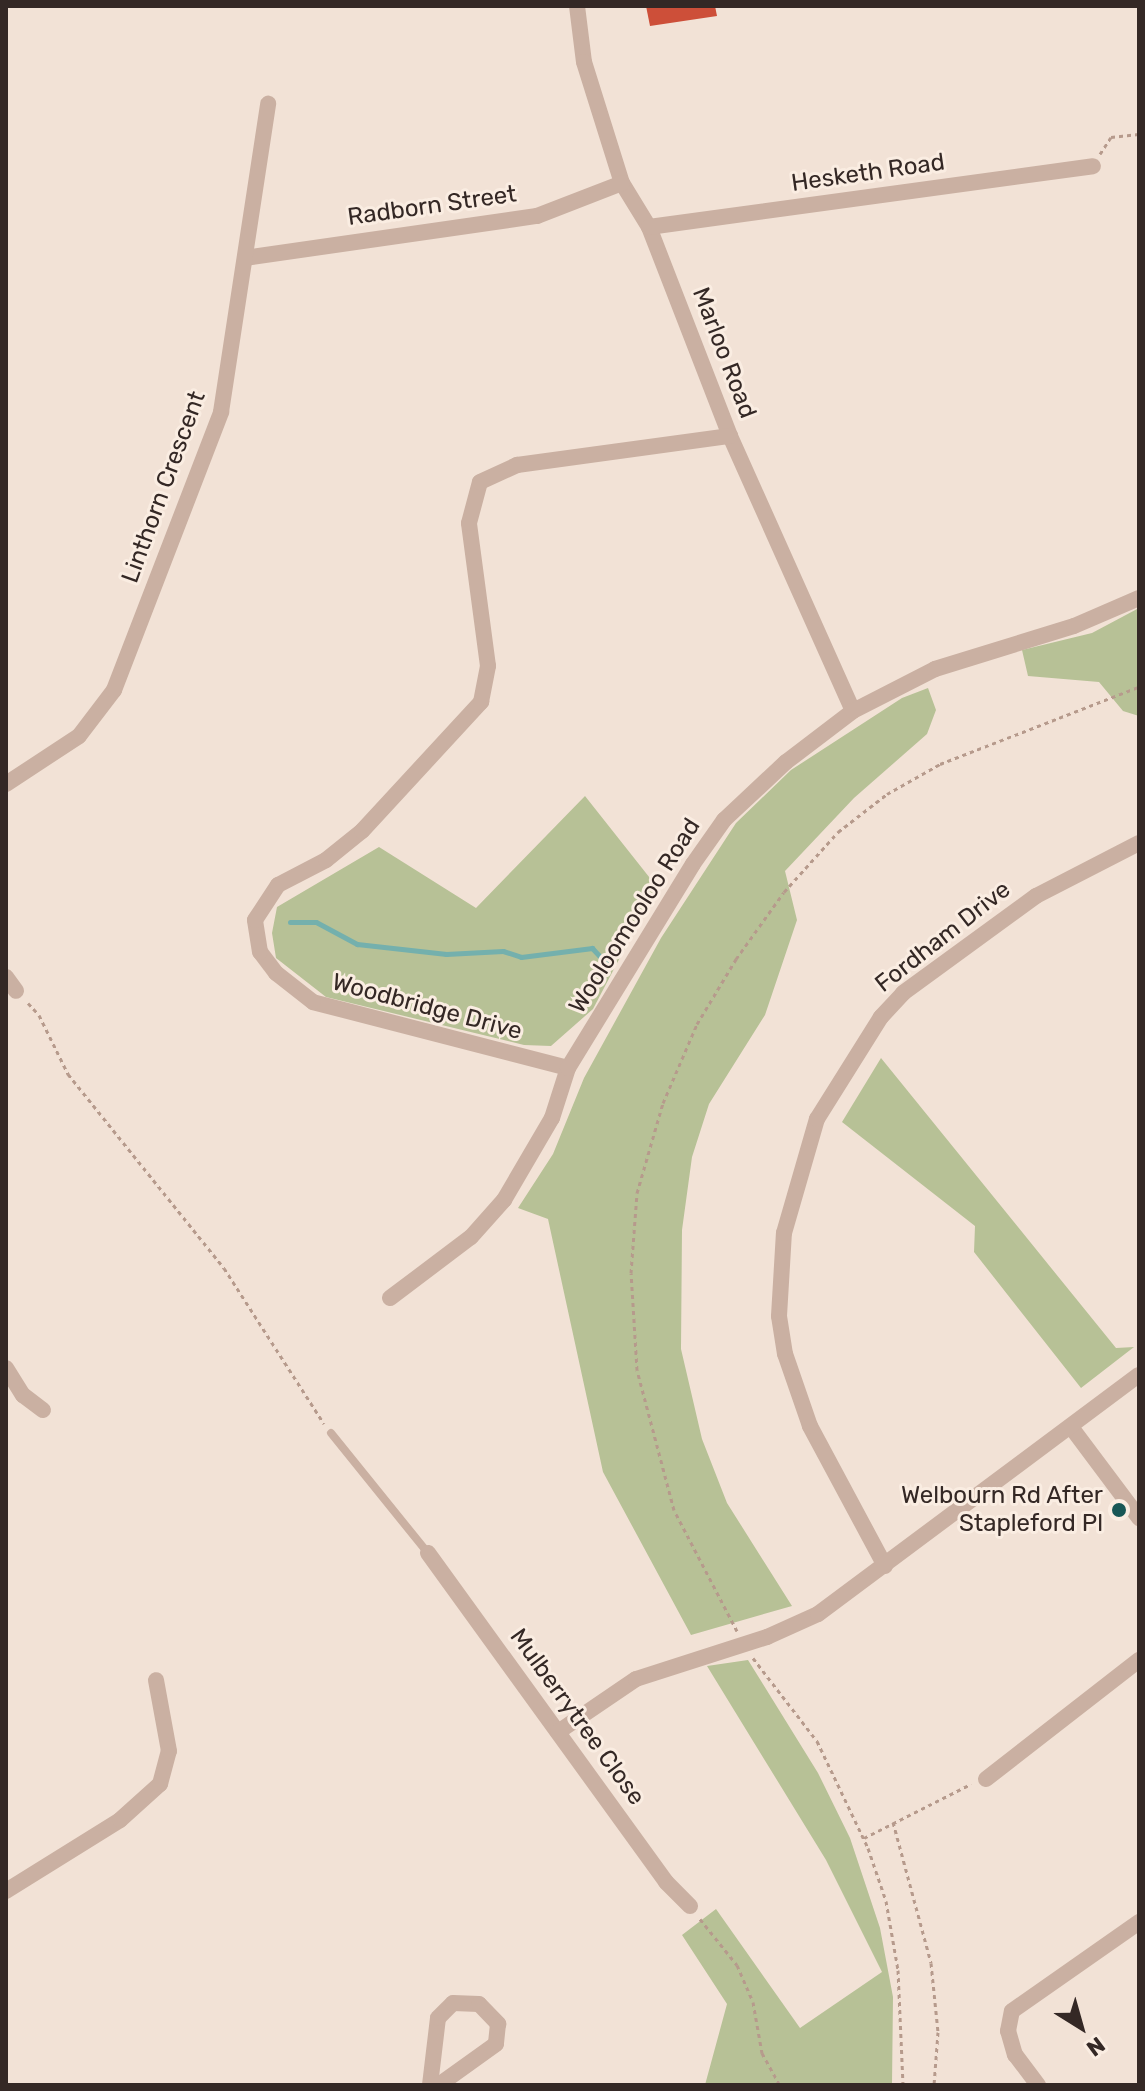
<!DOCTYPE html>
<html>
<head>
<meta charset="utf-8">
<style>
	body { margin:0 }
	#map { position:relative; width:1145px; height:2091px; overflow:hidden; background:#f2e2d6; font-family:Rubik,sans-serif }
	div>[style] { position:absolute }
	.green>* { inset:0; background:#b7c196 }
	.stream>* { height:5px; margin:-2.5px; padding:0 2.5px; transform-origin:2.5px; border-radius:2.5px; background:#74b0ad }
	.building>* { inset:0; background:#cd4f39 }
	.path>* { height:3px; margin-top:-1.5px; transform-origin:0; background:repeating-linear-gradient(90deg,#b69a8c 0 4px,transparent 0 8px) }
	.service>* { height:8px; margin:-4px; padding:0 4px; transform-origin:4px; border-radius:4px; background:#cab0a2 }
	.minor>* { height:16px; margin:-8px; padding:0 8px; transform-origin:8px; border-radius:8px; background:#cab0a2 }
	.dots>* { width:22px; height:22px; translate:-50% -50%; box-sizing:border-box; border:4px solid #faede2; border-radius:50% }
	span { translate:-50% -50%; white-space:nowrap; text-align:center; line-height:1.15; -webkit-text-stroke:6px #faede2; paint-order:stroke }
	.street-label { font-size:24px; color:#342825 }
	.poi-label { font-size:24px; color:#342825 }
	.right { translate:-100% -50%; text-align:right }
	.frame { position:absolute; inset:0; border:8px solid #342825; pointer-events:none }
	.north { position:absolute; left:1041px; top:1987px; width:80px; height:80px; -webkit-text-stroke:6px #faede2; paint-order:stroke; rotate:143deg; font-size:22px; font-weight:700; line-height:32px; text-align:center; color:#342825 }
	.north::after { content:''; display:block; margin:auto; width:28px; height:36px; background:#342825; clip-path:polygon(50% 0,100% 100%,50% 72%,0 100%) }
</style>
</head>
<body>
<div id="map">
	<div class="green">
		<i style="clip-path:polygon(1139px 608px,1139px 716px,1123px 711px,1099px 682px,1028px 676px,1022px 650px,1092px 633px)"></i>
		<i style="clip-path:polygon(928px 688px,936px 710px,927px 734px,854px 798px,785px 871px,797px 920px,765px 1015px,709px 1104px,692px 1157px,682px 1230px,681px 1349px,702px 1439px,727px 1503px,792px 1606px,691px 1635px,603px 1472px,548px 1219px,518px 1208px,553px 1154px,584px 1078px,661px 938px,736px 823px,791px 770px,902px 698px)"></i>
		<i style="clip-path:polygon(585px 796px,657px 887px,593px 1009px,551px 1046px,524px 1045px,326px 997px,276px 958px,272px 933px,277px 907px,379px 847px,476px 908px)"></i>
		<i style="clip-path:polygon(881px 1058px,1116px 1348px,1134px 1347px,1081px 1388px,974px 1252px,975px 1226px,842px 1122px)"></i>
		<i style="clip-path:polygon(748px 1660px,818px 1773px,850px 1838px,880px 1928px,893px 1997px,892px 2085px,705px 2085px,727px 2004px,682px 1935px,716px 1909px,800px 2028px,882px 1972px,826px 1860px,707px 1666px)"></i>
	</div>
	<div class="stream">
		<i style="left:290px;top:922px;width:26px"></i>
		<i style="left:316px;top:922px;width:47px;rotate:28.2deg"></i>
		<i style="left:357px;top:944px;width:90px;rotate:6.4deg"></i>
		<i style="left:446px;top:954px;width:57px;rotate:-3deg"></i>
		<i style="left:503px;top:951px;width:19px;rotate:18deg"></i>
		<i style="left:521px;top:957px;width:72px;rotate:-7.2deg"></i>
		<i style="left:592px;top:948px;width:25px;rotate:47deg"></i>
	</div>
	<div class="building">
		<i style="clip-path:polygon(646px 6px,715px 6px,717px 16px,650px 26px)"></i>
	</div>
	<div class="path">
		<i style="left:1100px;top:154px;width:20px;rotate:-57deg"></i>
		<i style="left:1111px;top:137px;width:28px;rotate:-6deg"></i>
		<i style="left:28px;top:1003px;width:16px;rotate:47deg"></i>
		<i style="left:39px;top:1015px;width:66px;rotate:63.8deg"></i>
		<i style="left:68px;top:1074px;width:249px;rotate:51.2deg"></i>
		<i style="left:224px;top:1268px;width:185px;rotate:57.3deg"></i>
		<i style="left:737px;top:1631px;width:136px;rotate:-117.5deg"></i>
		<i style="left:674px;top:1510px;width:145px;rotate:-104.8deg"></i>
		<i style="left:637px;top:1370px;width:97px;rotate:-93.5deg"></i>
		<i style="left:631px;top:1273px;width:80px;rotate:-85.7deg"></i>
		<i style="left:637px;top:1193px;width:94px;rotate:-73.9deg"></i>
		<i style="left:663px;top:1103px;width:86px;rotate:-66.7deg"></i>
		<i style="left:697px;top:1024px;width:76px;rotate:-59deg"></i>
		<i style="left:736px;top:959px;width:82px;rotate:-54.4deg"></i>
		<i style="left:784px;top:892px;width:81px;rotate:-48deg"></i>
		<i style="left:838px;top:832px;width:62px;rotate:-37.8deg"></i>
		<i style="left:887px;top:794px;width:61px;rotate:-29.5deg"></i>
		<i style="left:940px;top:764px;width:213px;rotate:-21.2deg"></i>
		<i style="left:753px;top:1658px;width:105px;rotate:52.4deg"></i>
		<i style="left:817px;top:1741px;width:119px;rotate:64.5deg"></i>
		<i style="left:868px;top:1848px;width:56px;rotate:71.2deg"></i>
		<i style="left:886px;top:1901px;width:70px;rotate:80.1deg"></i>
		<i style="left:898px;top:1970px;width:115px;rotate:87.5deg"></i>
		<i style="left:893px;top:1822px;width:146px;rotate:74.9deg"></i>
		<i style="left:931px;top:1963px;width:69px;rotate:84.2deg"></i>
		<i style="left:938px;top:2032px;width:53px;rotate:94.3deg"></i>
		<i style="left:864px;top:1838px;width:120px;rotate:-26.8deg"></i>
		<i style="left:700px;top:1919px;width:59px;rotate:51.2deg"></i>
		<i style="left:737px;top:1965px;width:40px;rotate:66.6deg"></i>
		<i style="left:753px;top:2002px;width:52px;rotate:80deg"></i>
		<i style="left:762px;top:2053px;width:37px;rotate:61deg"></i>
	</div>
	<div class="service">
		<i style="left:331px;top:1433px;width:154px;rotate:51.1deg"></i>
	</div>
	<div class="minor">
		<i style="left:577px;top:6px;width:56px;rotate:82.9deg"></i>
		<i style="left:584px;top:62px;width:127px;rotate:72.6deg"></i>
		<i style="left:622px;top:183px;width:52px;rotate:58.5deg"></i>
		<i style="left:649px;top:227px;width:224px;rotate:68.8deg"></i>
		<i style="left:730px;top:436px;width:301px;rotate:65.9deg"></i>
		<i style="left:649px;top:227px;width:448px;rotate:-7.8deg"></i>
		<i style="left:245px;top:258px;width:295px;rotate:-8.2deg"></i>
		<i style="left:537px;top:216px;width:91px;rotate:-21.2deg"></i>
		<i style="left:6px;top:784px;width:87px;rotate:-33.3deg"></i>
		<i style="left:79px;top:736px;width:58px;rotate:-52.7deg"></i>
		<i style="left:114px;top:690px;width:298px;rotate:-68.9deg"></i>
		<i style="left:221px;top:412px;width:312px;rotate:-81.3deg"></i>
		<i style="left:6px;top:977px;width:17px;rotate:54deg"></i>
		<i style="left:568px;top:1068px;width:263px;rotate:-165.5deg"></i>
		<i style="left:313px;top:1002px;width:47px;rotate:-141.9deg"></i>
		<i style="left:276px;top:973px;width:26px;rotate:-127deg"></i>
		<i style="left:260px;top:952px;width:32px;rotate:-99deg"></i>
		<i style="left:255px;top:920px;width:42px;rotate:-56.7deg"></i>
		<i style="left:278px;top:885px;width:54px;rotate:-27.5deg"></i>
		<i style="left:326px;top:860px;width:46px;rotate:-38.9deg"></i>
		<i style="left:362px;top:831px;width:176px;rotate:-47.3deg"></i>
		<i style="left:481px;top:702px;width:37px;rotate:-79deg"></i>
		<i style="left:488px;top:666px;width:144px;rotate:-97.6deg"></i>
		<i style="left:469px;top:523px;width:42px;rotate:-75deg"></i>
		<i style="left:480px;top:482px;width:41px;rotate:-24.7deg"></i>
		<i style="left:517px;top:465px;width:215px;rotate:-7.8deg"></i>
		<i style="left:390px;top:1298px;width:101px;rotate:-37deg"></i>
		<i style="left:471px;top:1237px;width:50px;rotate:-48.3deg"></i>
		<i style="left:504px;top:1200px;width:95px;rotate:-59.7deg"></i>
		<i style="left:552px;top:1118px;width:52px;rotate:-72.3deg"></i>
		<i style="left:568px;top:1068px;width:239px;rotate:-58.5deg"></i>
		<i style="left:693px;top:864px;width:54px;rotate:-54.8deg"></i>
		<i style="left:724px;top:820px;width:85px;rotate:-43.1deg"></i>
		<i style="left:786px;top:762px;width:84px;rotate:-37.3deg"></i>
		<i style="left:853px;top:711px;width:92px;rotate:-27.1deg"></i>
		<i style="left:935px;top:669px;width:145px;rotate:-17.2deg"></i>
		<i style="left:1074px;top:626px;width:71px;rotate:-23.3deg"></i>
		<i style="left:6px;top:1368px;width:32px;rotate:58deg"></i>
		<i style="left:23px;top:1395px;width:25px;rotate:37deg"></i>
		<i style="left:1071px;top:1427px;width:114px;rotate:53.2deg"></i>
		<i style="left:428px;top:1553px;width:406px;rotate:54.1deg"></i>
		<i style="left:666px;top:1882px;width:34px;rotate:45deg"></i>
		<i style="left:885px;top:1566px;width:159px;rotate:-118.2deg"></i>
		<i style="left:810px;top:1426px;width:76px;rotate:-109.1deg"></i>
		<i style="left:785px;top:1354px;width:38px;rotate:-99deg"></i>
		<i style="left:779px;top:1316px;width:83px;rotate:-86.6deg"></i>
		<i style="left:784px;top:1233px;width:119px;rotate:-73.9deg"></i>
		<i style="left:817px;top:1119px;width:120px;rotate:-57.9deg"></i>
		<i style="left:881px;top:1017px;width:33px;rotate:-47deg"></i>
		<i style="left:903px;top:993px;width:165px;rotate:-36.1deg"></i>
		<i style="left:1036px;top:896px;width:116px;rotate:-27.2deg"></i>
		<i style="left:558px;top:1732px;width:94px;rotate:-34.2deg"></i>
		<i style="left:636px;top:1679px;width:138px;rotate:-17.8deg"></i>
		<i style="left:767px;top:1637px;width:56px;rotate:-24.3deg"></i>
		<i style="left:818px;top:1614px;width:400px;rotate:-36.7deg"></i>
		<i style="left:986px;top:1779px;width:194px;rotate:-37.9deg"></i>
		<i style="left:6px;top:1891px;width:134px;rotate:-31.9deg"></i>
		<i style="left:120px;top:1820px;width:54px;rotate:-42deg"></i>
		<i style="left:160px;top:1784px;width:34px;rotate:-75deg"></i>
		<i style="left:169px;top:1751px;width:72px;rotate:-100.4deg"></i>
		<i style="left:430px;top:2085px;width:67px;rotate:-83.2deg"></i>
		<i style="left:438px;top:2018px;width:21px;rotate:-45deg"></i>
		<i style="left:453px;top:2003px;width:26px;rotate:2deg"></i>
		<i style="left:479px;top:2004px;width:28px;rotate:46deg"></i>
		<i style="left:498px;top:2024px;width:20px;rotate:96deg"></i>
		<i style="left:496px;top:2044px;width:70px;rotate:144.3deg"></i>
		<i style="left:1038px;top:2085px;width:38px;rotate:-127deg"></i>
		<i style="left:1015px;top:2055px;width:25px;rotate:-106deg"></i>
		<i style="left:1008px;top:2031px;width:20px;rotate:-79deg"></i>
		<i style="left:1012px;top:2011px;width:155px;rotate:-35deg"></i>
	</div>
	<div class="dots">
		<i style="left:1119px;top:1510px;background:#185756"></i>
	</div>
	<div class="street-label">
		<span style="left:868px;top:173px;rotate:-8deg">Hesketh Road</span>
		<span style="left:432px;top:206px;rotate:-8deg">Radborn Street</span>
		<span style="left:724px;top:353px;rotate:69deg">Marloo Road</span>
		<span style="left:164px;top:487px;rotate:-70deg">Linthorn Crescent</span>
		<span style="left:635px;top:916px;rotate:-58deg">Wooloomooloo Road</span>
		<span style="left:943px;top:937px;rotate:-38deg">Fordham Drive</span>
		<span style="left:427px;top:1007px;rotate:15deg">Woodbridge Drive</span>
		<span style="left:577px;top:1717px;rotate:54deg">Mulberrytree Close</span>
	</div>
	<div class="poi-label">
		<span class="right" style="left:1103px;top:1510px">Welbourn Rd After<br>Stapleford Pl</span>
	</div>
	<div class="frame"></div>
	<div class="north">N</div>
</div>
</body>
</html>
